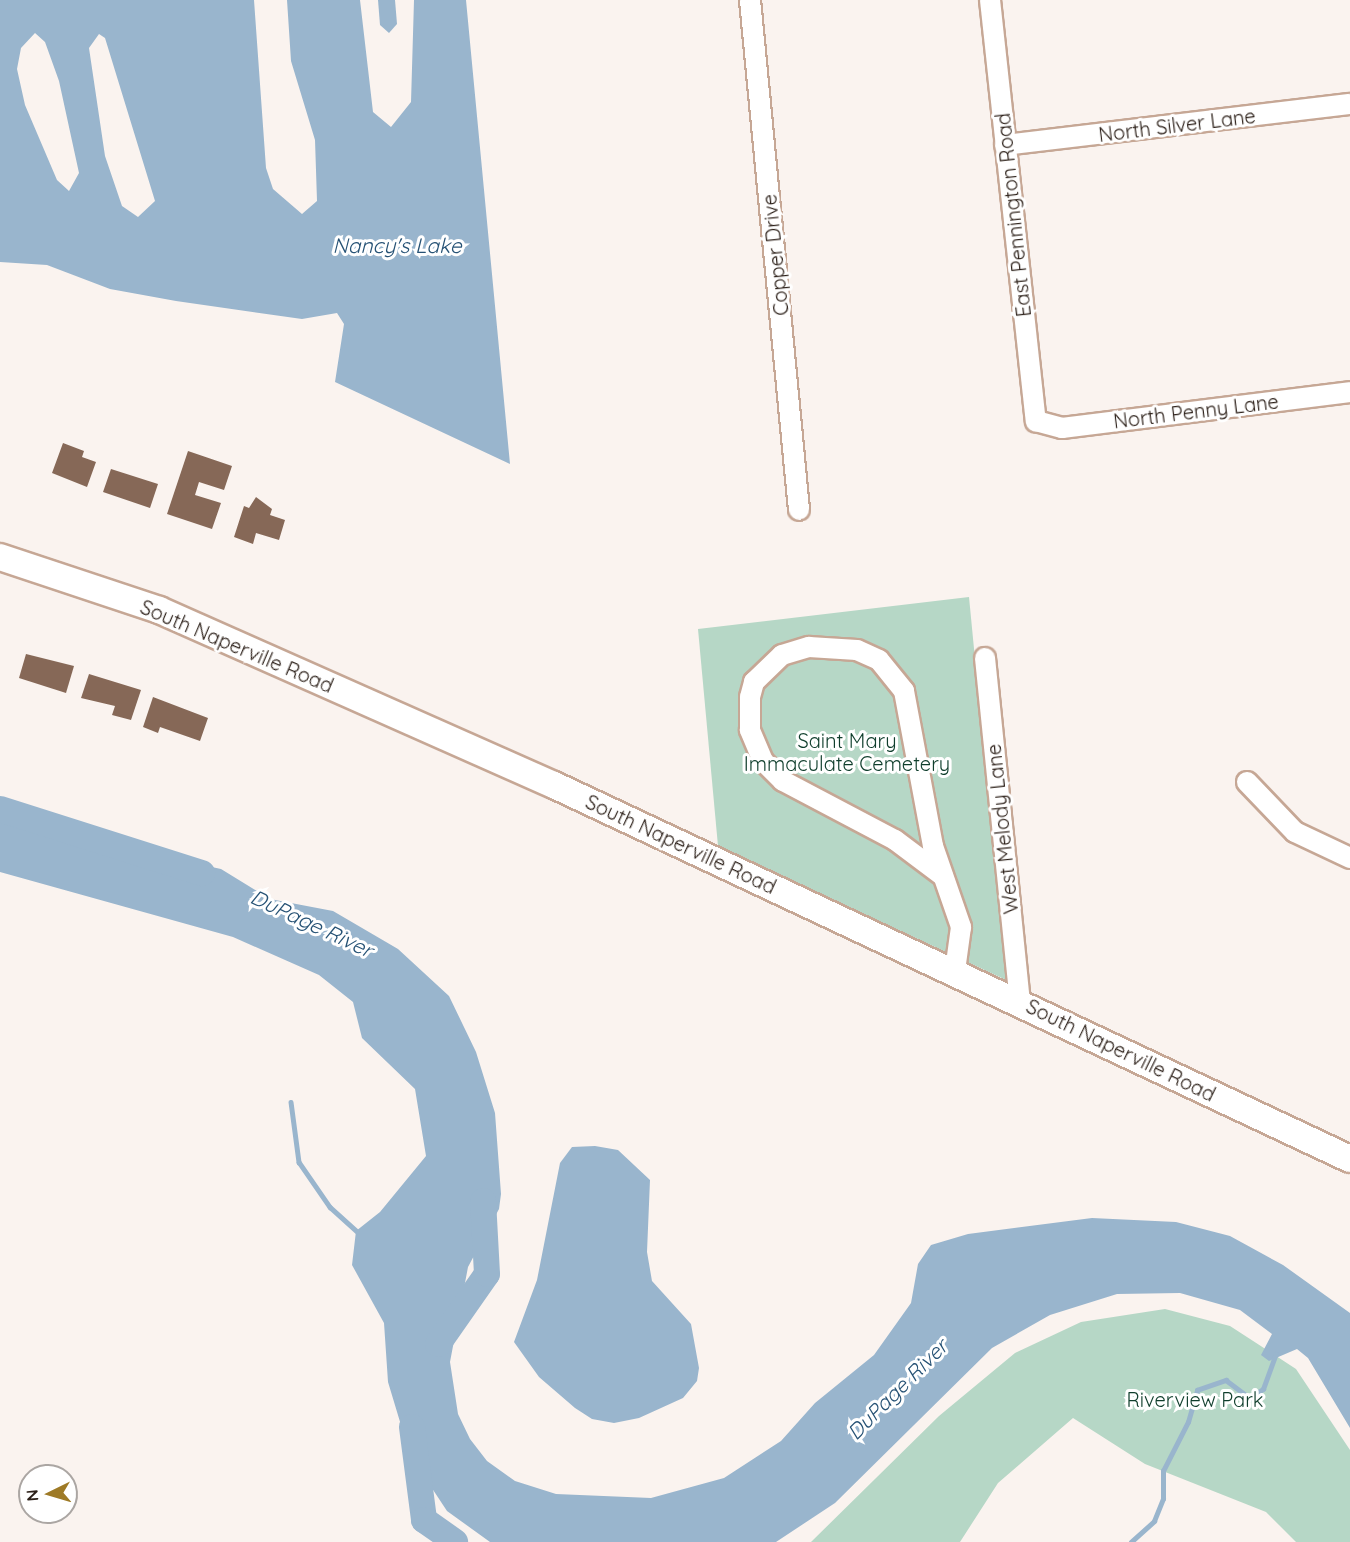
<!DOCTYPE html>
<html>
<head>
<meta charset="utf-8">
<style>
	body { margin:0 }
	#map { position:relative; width:1350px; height:1542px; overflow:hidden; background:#faf3ef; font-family:Quicksand,sans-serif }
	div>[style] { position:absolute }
	.green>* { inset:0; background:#b6d7c6 }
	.water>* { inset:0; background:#99b5cd }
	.stream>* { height:4.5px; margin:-2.25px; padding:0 2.25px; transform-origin:2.25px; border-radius:2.25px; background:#99b5cd }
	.river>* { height:26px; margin:-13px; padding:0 13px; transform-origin:13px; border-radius:13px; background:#99b5cd }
	.building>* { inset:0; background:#866857 }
	.roads { filter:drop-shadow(2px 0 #c6a795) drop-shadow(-2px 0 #c6a795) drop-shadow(0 2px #c6a795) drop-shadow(0 -2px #c6a795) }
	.minor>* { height:20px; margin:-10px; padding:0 10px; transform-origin:10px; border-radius:10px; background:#fff }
	.major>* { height:26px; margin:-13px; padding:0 13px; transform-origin:13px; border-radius:13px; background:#fff }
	span { translate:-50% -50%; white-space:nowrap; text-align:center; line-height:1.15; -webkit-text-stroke:6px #fff; paint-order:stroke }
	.street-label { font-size:20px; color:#2c2019 }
	.park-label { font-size:20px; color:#0f3e2c }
	.water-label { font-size:21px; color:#265275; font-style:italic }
	.north { position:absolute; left:18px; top:1464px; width:60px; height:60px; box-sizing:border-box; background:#fff; border:2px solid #aba6a3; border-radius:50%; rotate:265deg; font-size:16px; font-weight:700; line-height:24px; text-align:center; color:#2c2019 }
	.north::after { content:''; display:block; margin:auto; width:21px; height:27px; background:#9e7a26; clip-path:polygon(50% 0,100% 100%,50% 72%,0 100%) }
</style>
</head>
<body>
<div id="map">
	<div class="green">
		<i style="clip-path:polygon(969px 597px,1006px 980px,718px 846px,698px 629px)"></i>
		<i style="clip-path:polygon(1165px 1309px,1230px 1326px,1296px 1369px,1350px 1450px,1350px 1542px,1296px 1542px,1266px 1512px,1145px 1464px,1073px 1418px,998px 1483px,960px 1542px,811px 1542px,939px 1416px,1015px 1353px,1081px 1322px)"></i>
	</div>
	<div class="water">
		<i style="clip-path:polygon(evenodd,0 0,254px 0,266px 168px,273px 189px,302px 214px,317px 201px,315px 140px,291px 61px,287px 0,360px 0,373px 112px,391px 127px,411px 102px,414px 0,466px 0,510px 464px,335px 382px,344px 324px,337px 313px,302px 319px,176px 301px,110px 289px,47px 265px,0 262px,0 0,35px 33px,45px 42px,59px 81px,79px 173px,69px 191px,57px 180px,25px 105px,17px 69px,21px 48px,35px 33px,0 0,99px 34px,105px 38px,155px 201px,138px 217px,122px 206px,105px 156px,89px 48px,99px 34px)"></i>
		<i style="clip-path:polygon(378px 0,395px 0,397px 24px,389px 33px,380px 25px)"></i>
		<i style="clip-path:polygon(0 821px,221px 869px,270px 899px,333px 911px,398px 949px,449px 996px,476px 1052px,495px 1113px,501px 1194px,499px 1209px,468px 1267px,450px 1362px,458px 1414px,470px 1439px,487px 1461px,515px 1481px,556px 1494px,651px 1498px,724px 1478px,781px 1441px,815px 1403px,874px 1355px,911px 1303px,918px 1264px,931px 1245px,968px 1234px,1092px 1218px,1176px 1222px,1230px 1236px,1283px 1265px,1350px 1313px,1350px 1428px,1308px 1358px,1297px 1349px,1269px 1361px,1261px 1355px,1272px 1334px,1240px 1310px,1180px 1293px,1117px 1294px,1050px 1315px,992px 1348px,835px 1503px,776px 1542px,490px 1542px,447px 1511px,410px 1455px,388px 1382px,384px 1323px,352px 1265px,356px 1231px,380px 1212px,426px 1156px,415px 1089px,362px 1038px,353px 1002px,319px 975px,233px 937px,0 872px)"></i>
		<i style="clip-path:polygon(595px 1146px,618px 1150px,650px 1180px,647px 1252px,652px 1281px,691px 1324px,699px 1368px,697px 1381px,683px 1398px,639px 1418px,614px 1423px,592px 1419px,575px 1408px,539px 1377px,514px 1342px,537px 1280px,560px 1163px,572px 1147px)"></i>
	</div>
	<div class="stream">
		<i style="left:291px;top:1102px;width:61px;rotate:82.4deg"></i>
		<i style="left:299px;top:1162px;width:55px;rotate:55.4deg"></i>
		<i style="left:330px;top:1207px;width:36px;rotate:42deg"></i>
		<i style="left:1131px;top:1542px;width:31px;rotate:-42deg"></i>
		<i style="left:1154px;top:1521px;width:24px;rotate:-68deg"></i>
		<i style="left:1163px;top:1499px;width:28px;rotate:-90deg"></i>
		<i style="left:1163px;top:1471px;width:55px;rotate:-63deg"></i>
		<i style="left:1188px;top:1422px;width:33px;rotate:-74deg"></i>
		<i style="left:1197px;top:1390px;width:31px;rotate:-19deg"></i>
		<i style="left:1226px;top:1380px;width:30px;rotate:37deg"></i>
		<i style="left:1250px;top:1398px;width:16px;rotate:-35deg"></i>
		<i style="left:1263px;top:1389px;width:37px;rotate:-70deg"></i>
	</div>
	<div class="river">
		<i style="left:0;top:809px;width:212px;rotate:17.6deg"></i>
		<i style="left:438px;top:1344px;width:85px;rotate:-55deg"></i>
		<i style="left:487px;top:1274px;width:73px;rotate:-93.1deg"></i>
		<i style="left:412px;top:1427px;width:94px;rotate:82.6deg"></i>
		<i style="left:424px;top:1520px;width:38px;rotate:35deg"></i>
	</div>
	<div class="building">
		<i style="clip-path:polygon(63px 443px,84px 451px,82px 457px,96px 462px,87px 487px,52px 473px)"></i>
		<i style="clip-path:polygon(188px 451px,232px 466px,224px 490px,199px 482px,195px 495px,221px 503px,212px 529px,167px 514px)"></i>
		<i style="clip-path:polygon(111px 469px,158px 484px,150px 508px,103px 492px)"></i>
		<i style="clip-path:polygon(256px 497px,272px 509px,270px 515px,285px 520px,279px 540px,256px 533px,253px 544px,234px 537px,244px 506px,249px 508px)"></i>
		<i style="clip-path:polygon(26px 654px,74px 666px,66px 693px,19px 678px)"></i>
		<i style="clip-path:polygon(89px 674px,141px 690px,131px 720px,112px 715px,115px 706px,81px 698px)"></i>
		<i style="clip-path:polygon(153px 697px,208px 718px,200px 741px,160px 727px,158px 733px,143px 727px)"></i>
	</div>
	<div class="roads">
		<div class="minor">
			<i style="left:750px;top:0;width:512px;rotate:84.51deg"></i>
			<i style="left:990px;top:0;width:424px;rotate:83.8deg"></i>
			<i style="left:1036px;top:421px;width:27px;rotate:15deg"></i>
			<i style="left:1062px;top:428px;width:290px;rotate:-7.1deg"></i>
			<i style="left:1005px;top:145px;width:347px;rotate:-6.8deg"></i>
			<i style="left:985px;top:658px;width:345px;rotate:84.2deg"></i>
			<i style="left:1247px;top:782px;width:69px;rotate:46.2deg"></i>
			<i style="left:1295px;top:832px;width:61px;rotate:25.3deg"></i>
			<i style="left:943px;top:876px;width:60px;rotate:-143.1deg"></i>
			<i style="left:895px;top:840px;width:127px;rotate:-152.2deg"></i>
			<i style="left:783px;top:781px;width:28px;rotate:-135deg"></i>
			<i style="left:763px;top:761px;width:34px;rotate:-113deg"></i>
			<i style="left:750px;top:730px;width:33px;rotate:-90deg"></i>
			<i style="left:750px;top:697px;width:16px;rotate:-75deg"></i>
			<i style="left:754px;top:682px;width:39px;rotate:-44deg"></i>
			<i style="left:782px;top:655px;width:28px;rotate:-17deg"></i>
			<i style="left:809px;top:647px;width:48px;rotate:3.6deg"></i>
			<i style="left:857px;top:650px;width:24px;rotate:24deg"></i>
			<i style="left:879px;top:660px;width:40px;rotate:51deg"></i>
			<i style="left:904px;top:691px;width:158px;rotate:79.4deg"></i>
			<i style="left:933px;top:846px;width:86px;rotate:70.9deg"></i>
			<i style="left:961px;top:927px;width:44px;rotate:97.8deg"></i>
		</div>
		<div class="major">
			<i style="left:0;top:557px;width:168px;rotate:18.4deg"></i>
			<i style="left:159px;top:610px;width:432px;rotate:23.9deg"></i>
			<i style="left:554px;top:785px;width:879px;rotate:25.17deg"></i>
		</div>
	</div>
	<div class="street-label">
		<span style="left:1177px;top:125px;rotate:-7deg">North Silver Lane</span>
		<span style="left:1013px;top:215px;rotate:-96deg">East Pennington Road</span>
		<span style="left:775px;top:255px;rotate:-96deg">Copper Drive</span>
		<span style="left:1196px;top:411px;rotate:-7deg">North Penny Lane</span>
		<span style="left:237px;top:646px;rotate:23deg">South Naperville Road</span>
		<span style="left:1002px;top:829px;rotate:-96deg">West Melody Lane</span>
		<span style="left:681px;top:844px;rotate:25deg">South Naperville Road</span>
		<span style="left:1121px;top:1050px;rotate:26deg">South Naperville Road</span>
	</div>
	<div class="park-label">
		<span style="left:847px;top:752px">Saint Mary<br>Immaculate Cemetery</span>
		<span style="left:1195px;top:1399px">Riverview Park</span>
	</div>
	<div class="water-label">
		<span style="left:397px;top:245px">Nancy's Lake</span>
		<span style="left:312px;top:923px;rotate:25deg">DuPage River</span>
		<span style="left:897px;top:1389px;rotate:-45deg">DuPage River</span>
	</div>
	<div class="north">N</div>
</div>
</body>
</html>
